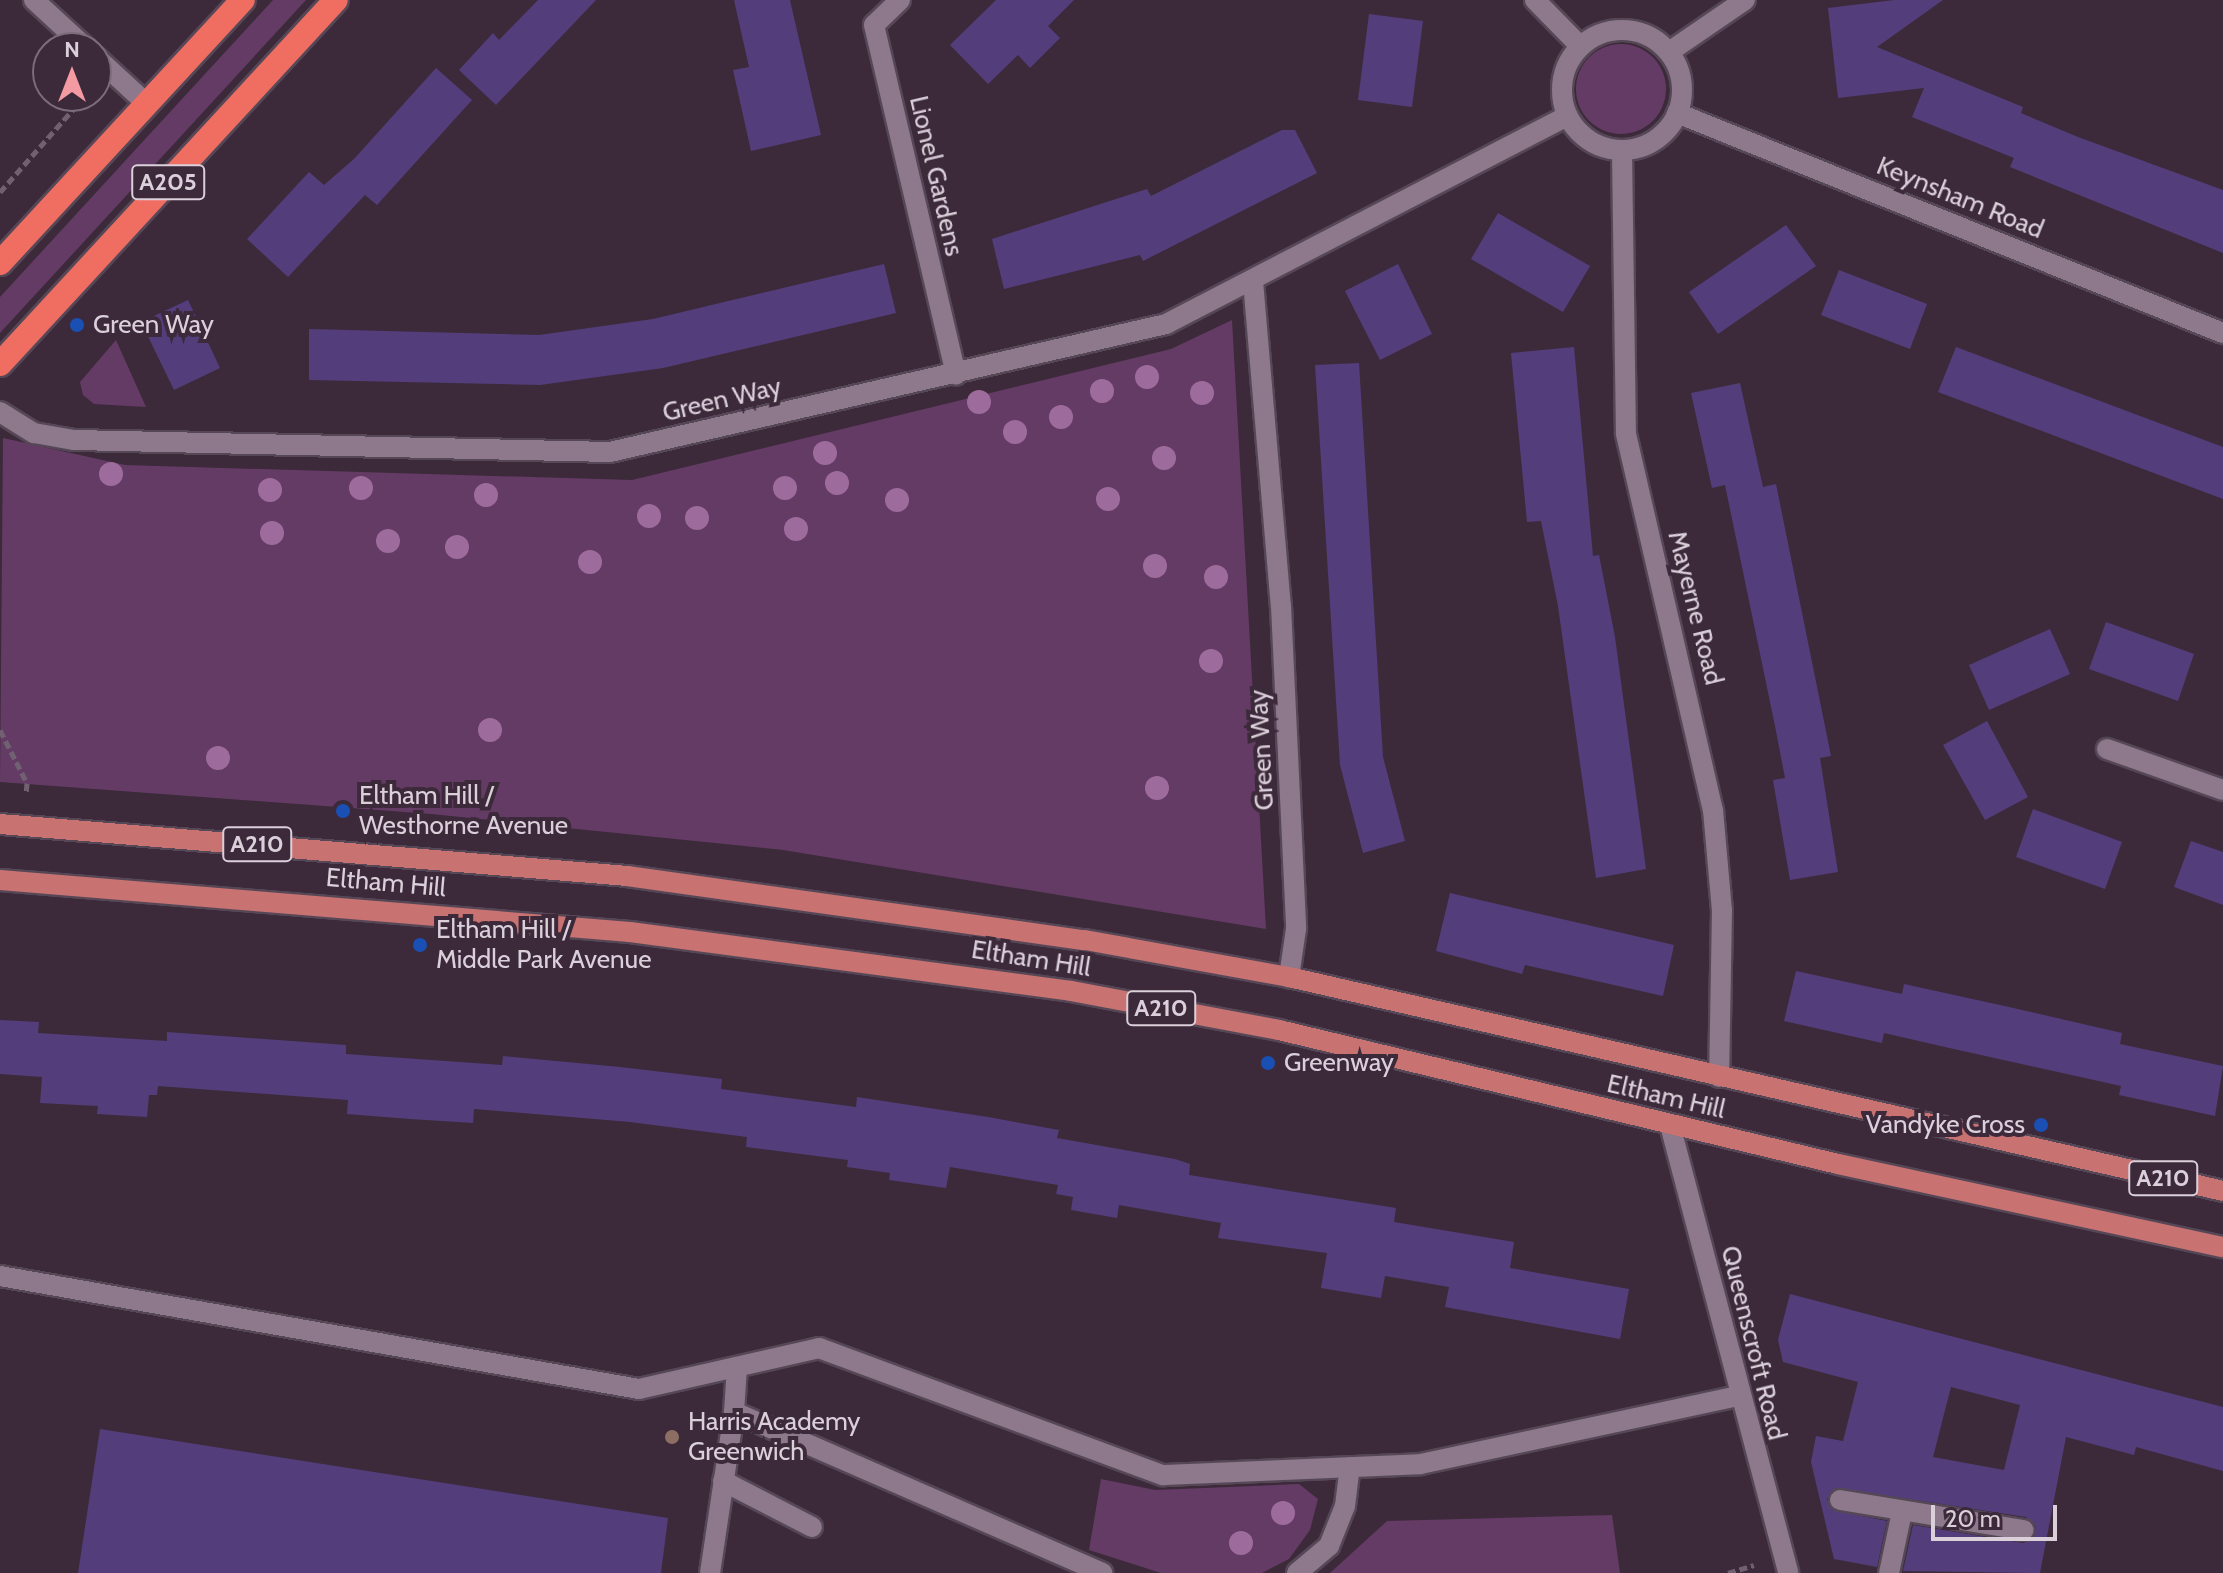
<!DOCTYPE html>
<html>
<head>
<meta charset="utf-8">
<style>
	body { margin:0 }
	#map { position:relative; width:2223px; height:1573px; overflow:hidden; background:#3c2a3b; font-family:Cabin,sans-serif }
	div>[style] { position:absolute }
	.green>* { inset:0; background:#643b64 }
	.round { border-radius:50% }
	.building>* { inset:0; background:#533e7b }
	.path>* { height:5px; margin-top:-2.5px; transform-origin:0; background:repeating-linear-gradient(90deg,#716170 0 8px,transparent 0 12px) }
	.roads { filter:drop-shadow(2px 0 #564756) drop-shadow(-2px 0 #564756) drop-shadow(0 2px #564756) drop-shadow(0 -2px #564756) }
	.minor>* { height:20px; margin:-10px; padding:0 10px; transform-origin:10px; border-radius:10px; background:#8d788c }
	.minor>.ring { margin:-10px; padding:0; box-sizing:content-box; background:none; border:20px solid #8d788c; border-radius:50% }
	.major>* { height:20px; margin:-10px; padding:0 10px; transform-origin:10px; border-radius:10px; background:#c87272 }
	.highway>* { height:24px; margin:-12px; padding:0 12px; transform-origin:12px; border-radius:12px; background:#ef6e61 }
	.trees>* { width:24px; height:24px; margin:-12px; border-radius:50%; background:#9e6c9c }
	.dots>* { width:22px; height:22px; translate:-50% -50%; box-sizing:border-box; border:4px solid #3c2a3b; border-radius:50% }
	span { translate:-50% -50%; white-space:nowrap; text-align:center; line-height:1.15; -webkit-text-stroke:8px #3c2a3b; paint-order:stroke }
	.shield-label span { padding:2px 6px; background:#3c2a3b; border:2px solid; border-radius:6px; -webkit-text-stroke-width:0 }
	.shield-label { font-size:24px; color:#dbd0da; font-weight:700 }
	.street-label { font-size:26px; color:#dbd0da }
	.poi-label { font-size:26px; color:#dbd0da }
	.left { translate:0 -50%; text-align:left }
	.right { translate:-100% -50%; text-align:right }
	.north { position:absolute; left:32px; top:32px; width:80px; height:80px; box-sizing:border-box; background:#3c2a3b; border:2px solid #7c6c7b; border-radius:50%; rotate:0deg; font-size:22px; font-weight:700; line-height:32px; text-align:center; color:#dbd0da }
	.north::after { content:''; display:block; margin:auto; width:28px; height:36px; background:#f49aa3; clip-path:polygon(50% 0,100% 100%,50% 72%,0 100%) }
	.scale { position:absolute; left:1931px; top:1505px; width:126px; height:36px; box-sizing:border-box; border:4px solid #dbd0da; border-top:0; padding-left:10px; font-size:24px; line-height:28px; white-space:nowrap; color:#dbd0da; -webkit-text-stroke:6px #3c2a3b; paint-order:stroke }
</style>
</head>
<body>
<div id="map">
	<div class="green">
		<i style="clip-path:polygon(273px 0,306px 0,0 333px,0 297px)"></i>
		<i class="round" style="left:1576px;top:44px;width:90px;height:90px"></i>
		<i style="clip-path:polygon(1232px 320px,1266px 929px,783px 850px,431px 814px,0 782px,3px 438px,125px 465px,632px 480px,1171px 349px)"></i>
		<i style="clip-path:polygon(116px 340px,146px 407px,94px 404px,83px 395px,80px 382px)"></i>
		<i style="clip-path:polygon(1101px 1479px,1155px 1490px,1299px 1484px,1318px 1499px,1310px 1530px,1289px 1559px,1262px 1573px,1161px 1573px,1089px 1550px)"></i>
		<i style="clip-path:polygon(1612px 1515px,1620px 1573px,1330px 1573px,1387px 1521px)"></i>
	</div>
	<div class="building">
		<i style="clip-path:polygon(538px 0,596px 0,496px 105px,459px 70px,493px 33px,499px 40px)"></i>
		<i style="clip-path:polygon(734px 0,790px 0,821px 135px,751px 151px,733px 70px,749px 67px)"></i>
		<i style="clip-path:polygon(996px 0,1074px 0,1048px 26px,1060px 38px,1030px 68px,1018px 55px,988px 84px,950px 45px)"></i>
		<i style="clip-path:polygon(1894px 0,1943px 0,1877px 47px,2023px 107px,2021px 113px,2078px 137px,2223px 190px,2223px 253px,2010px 167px,2014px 158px,1912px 117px,1924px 88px,1838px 98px,1828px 8px)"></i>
		<i style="clip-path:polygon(1369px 14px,1423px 21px,1412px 107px,1358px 100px)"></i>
		<i style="clip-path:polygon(436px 68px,472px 100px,377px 205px,365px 195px,288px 277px,247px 239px,309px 172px,324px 185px,354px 159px)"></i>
		<i style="clip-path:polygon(1282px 130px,1295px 130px,1317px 173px,1143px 261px,1140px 255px,1004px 289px,992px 239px,1147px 189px,1151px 196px)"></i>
		<i style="clip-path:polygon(1498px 213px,1590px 266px,1563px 312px,1471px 259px)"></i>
		<i style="clip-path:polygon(1786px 225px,1816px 266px,1718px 334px,1689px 292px)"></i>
		<i style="clip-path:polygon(884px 264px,896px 313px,663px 368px,540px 385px,309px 380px,309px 329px,539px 335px,653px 319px)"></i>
		<i style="clip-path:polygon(1398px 264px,1432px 334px,1380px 360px,1345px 291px)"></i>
		<i style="clip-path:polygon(1839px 270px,1927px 304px,1910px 349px,1821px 315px)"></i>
		<i style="clip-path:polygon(188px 300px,220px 368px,174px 390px,141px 322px)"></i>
		<i style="clip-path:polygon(1574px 347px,1593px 556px,1599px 555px,1615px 637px,1646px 869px,1596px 878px,1558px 606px,1541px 521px,1527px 522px,1511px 353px)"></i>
		<i style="clip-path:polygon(1956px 347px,2223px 447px,2223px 499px,1938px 392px)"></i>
		<i style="clip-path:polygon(1359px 363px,1383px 757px,1405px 841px,1363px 853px,1340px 765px,1315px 365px)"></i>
		<i style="clip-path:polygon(1740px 383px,1763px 487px,1776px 484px,1831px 756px,1820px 758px,1838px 872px,1790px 880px,1773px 780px,1785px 778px,1775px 726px,1725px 485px,1712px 488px,1691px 393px)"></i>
		<i style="clip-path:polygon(2106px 622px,2194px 654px,2178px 701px,2089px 669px)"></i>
		<i style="clip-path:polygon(2050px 629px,2070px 674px,1989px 710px,1969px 665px)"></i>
		<i style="clip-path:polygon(1987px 721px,2028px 797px,1985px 820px,1943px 745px)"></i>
		<i style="clip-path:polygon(2033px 809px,2122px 842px,2105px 889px,2016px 857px)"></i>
		<i style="clip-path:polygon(2191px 841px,2223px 852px,2223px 905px,2174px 887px)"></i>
		<i style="clip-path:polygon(1450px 893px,1674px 945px,1663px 996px,1525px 965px,1522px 974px,1436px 951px)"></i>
		<i style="clip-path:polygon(1796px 971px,1902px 994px,1904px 984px,2009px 1007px,2122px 1033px,2120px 1044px,2223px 1066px,2215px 1116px,2119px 1095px,2121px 1086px,1945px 1047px,1884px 1033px,1882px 1043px,1784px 1021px)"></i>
		<i style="clip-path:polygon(0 1020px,39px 1022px,38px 1033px,167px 1041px,167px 1032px,346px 1045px,346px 1054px,502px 1065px,503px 1056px,620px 1067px,722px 1079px,721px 1089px,856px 1107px,857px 1097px,988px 1117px,1059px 1130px,1057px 1138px,1175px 1159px,1190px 1164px,1189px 1175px,1396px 1208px,1394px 1222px,1514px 1242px,1510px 1268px,1629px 1289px,1620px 1339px,1445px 1307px,1449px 1287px,1385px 1276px,1381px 1298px,1321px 1288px,1327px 1253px,1218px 1238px,1221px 1223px,1119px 1205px,1117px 1218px,1071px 1210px,1073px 1197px,1056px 1194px,1058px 1185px,950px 1167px,946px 1188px,889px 1180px,890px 1173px,847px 1167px,848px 1160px,746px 1147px,747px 1137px,630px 1122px,474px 1109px,473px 1123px,410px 1119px,347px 1114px,348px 1100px,158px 1086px,157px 1095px,149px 1095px,147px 1117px,97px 1114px,98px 1106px,40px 1103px,42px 1077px,0 1074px)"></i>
		<i style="clip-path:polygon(evenodd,1790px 1294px,2223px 1407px,2223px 1471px,2136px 1447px,2134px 1455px,2066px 1437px,2040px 1573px,1903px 1571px,1913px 1525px,2023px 1543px,2034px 1539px,2036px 1526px,2026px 1517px,1836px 1488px,1827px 1499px,1832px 1510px,1887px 1521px,1877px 1567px,1834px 1559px,1811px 1462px,1816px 1436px,1843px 1441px,1858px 1382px,1783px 1362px,1778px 1340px,1790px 1294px,1951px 1387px,2020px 1405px,2004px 1470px,1933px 1457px,1951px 1387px)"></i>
		<i style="clip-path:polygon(100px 1429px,668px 1518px,661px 1573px,78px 1573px)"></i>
	</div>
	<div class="path">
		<i style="left:0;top:192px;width:128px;rotate:-48.5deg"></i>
		<i style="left:0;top:730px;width:59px;rotate:63deg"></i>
		<i style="left:27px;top:783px;width:11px;rotate:95deg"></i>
		<i style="left:1728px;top:1573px;width:27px;rotate:-17deg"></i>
	</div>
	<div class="roads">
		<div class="minor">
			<i style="left:34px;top:0;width:71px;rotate:42.7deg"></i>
			<i style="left:900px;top:0;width:36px;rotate:136deg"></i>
			<i style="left:874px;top:25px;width:359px;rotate:76.8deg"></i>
			<i style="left:1535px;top:0;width:64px;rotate:45.6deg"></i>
			<i class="ring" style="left:1562px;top:30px;width:100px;height:100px"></i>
			<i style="left:1669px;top:52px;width:92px;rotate:-34.4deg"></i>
			<i style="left:96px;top:57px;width:69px;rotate:42.7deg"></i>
			<i style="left:1677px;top:113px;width:589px;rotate:21.95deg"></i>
			<i style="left:1622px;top:151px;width:283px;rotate:89.2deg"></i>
			<i style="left:1626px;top:434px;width:386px;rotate:77deg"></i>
			<i style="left:1713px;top:810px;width:100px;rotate:84.9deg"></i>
			<i style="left:1722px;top:910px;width:167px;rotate:91deg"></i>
			<i style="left:1253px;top:281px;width:326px;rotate:85.1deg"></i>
			<i style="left:1281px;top:606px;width:323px;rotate:87.3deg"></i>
			<i style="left:1296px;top:929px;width:49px;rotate:98.3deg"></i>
			<i style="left:0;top:412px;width:40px;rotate:32deg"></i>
			<i style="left:34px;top:433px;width:41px;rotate:9.9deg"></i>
			<i style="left:74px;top:440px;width:536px;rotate:1.28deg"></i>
			<i style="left:610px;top:452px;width:571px;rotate:-12.96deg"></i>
			<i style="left:1166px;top:324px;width:452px;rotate:-27.4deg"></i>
			<i style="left:2107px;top:749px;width:123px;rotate:19.5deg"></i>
			<i style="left:1670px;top:1125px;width:463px;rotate:75.2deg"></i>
			<i style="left:0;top:1276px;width:649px;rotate:10.03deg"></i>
			<i style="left:639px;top:1389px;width:185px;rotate:-12.8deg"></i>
			<i style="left:819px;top:1348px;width:367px;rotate:20.3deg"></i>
			<i style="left:1163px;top:1475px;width:258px;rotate:-2.4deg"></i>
			<i style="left:1421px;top:1464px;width:325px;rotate:-12.1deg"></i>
			<i style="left:737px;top:1367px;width:45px;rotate:93.8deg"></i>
			<i style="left:734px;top:1412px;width:402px;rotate:23.6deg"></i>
			<i style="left:723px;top:1481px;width:100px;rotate:27.3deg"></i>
			<i style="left:1840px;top:1500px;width:186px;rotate:9.3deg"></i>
			<i style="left:710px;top:1573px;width:163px;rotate:-81.5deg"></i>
			<i style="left:1297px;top:1573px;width:42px;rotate:-40.2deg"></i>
			<i style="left:1329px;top:1546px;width:43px;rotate:-68.2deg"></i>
			<i style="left:1345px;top:1506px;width:39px;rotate:-83deg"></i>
			<i style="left:1889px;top:1573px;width:62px;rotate:-78deg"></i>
		</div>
		<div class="major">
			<i style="left:0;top:824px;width:629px;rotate:4.74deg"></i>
			<i style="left:627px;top:876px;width:462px;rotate:8deg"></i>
			<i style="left:1085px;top:940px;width:207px;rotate:10.3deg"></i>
			<i style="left:1289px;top:977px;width:958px;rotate:12.9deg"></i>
			<i style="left:0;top:880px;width:632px;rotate:4.72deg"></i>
			<i style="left:630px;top:932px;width:445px;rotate:7.6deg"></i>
			<i style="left:1071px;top:991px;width:212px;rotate:10.6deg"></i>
			<i style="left:1279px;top:1030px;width:575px;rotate:13.48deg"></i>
			<i style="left:1838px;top:1164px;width:394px;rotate:12.2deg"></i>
		</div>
		<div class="highway">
			<i style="left:0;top:263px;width:358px;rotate:-47.3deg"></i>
			<i style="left:0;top:364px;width:495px;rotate:-47.3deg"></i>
		</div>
	</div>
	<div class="trees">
		<i style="left:1147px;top:377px"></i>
		<i style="left:1102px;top:391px"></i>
		<i style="left:1202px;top:393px"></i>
		<i style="left:979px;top:402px"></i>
		<i style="left:1061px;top:417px"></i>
		<i style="left:1015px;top:432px"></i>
		<i style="left:825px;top:453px"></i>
		<i style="left:1164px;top:458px"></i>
		<i style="left:111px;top:474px"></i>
		<i style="left:837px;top:483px"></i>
		<i style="left:361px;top:488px"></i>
		<i style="left:785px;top:488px"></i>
		<i style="left:270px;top:490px"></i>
		<i style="left:486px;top:495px"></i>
		<i style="left:1108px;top:499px"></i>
		<i style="left:897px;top:500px"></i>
		<i style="left:649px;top:516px"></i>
		<i style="left:697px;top:518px"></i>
		<i style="left:796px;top:529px"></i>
		<i style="left:272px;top:533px"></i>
		<i style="left:388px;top:541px"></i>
		<i style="left:457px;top:547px"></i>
		<i style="left:590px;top:562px"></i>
		<i style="left:1155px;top:566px"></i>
		<i style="left:1216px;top:577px"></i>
		<i style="left:1211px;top:661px"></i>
		<i style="left:490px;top:730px"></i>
		<i style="left:218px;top:758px"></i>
		<i style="left:1157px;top:788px"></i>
		<i style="left:1283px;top:1513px"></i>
		<i style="left:1241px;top:1543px"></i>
	</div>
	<div class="dots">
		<i style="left:77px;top:325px;background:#1a4fb4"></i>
		<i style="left:343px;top:811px;background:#1a4fb4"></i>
		<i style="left:420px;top:945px;background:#1a4fb4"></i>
		<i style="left:1268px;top:1063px;background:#1a4fb4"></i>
		<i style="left:2041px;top:1125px;background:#1a4fb4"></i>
		<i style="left:672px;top:1437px;background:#8d6e63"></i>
	</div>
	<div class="shield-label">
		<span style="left:168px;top:182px">A205</span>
		<span style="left:257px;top:844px">A210</span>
		<span style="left:1161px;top:1008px">A210</span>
		<span style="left:2163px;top:1178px">A210</span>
	</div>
	<div class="street-label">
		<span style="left:936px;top:176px;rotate:77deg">Lionel Gardens</span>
		<span style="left:1960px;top:198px;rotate:22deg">Keynsham Road</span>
		<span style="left:722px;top:400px;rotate:-13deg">Green Way</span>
		<span style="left:1695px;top:608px;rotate:76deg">Mayerne Road</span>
		<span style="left:1262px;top:750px;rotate:-93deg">Green Way</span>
		<span style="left:386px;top:883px;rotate:5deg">Eltham Hill</span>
		<span style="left:1031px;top:959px;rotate:9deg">Eltham Hill</span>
		<span style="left:1666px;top:1097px;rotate:13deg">Eltham Hill</span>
		<span style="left:1753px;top:1343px;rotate:76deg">Queenscroft Road</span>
	</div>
	<div class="poi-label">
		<span class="left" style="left:93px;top:325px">Green Way</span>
		<span class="left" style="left:359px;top:811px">Eltham Hill /<br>Westhorne Avenue</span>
		<span class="left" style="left:436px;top:945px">Eltham Hill /<br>Middle Park Avenue</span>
		<span class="left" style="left:1284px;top:1063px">Greenway</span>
		<span class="right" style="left:2025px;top:1125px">Vandyke Cross</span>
		<span class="left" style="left:688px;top:1437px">Harris Academy<br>Greenwich</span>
	</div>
	<div class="north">N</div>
	<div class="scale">20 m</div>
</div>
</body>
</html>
